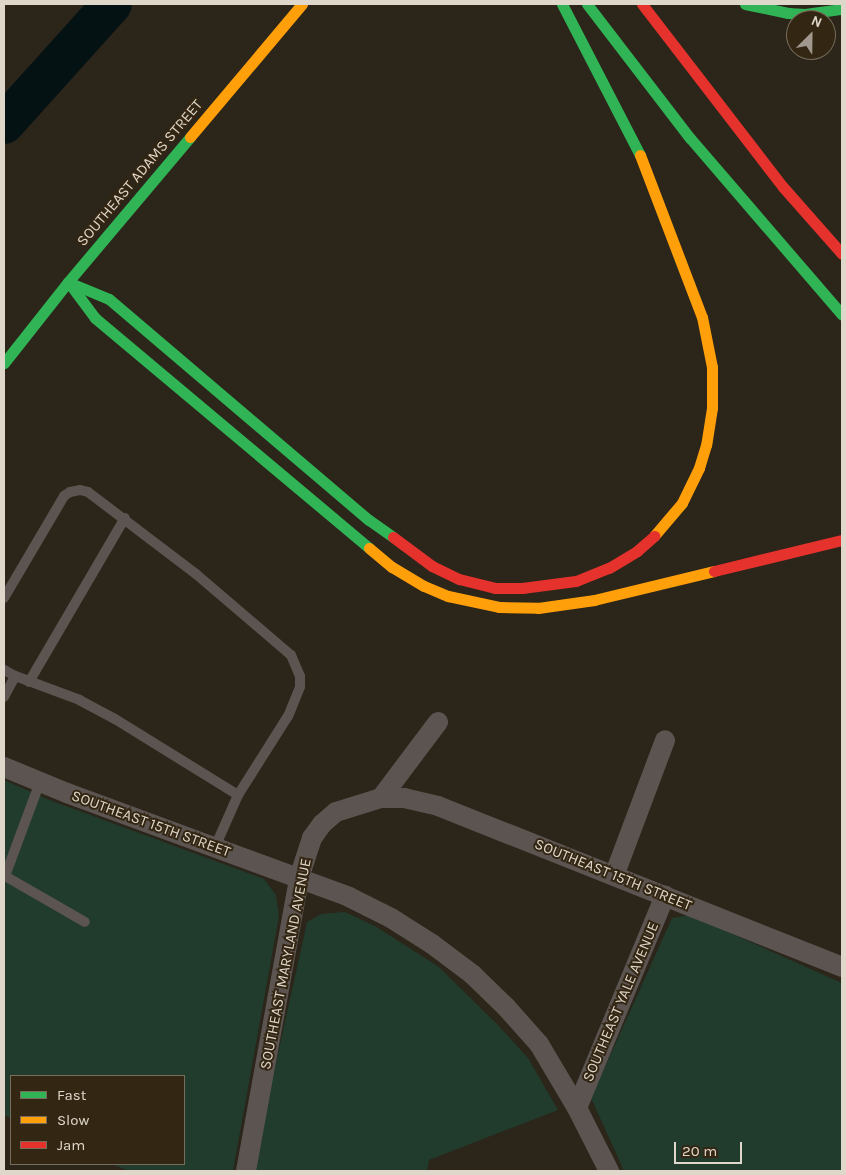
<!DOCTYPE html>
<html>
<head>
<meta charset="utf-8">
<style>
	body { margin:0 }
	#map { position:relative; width:846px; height:1175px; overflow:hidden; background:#2b251a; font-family:Karla,sans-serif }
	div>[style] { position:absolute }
	.green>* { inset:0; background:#213b2c }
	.river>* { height:40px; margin:-20px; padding:0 20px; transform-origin:20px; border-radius:20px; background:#051214 }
	.lane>* { height:10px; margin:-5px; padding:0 5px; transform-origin:5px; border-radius:5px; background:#5b5450 }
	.street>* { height:20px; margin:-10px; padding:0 10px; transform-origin:10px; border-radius:10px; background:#5b5450 }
	.fast>* { height:11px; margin:-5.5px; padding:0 5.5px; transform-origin:5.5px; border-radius:5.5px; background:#30b455 }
	.slow>* { height:11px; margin:-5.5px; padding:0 5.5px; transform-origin:5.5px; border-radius:5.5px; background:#ff9f0a }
	.jam>* { height:11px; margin:-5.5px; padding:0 5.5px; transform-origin:5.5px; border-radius:5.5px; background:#e5322d }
	span { translate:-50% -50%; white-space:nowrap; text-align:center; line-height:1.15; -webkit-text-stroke:4px #332612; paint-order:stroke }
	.street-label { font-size:15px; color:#e0d7cb }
	.frame { position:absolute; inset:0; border:5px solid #e0d7cb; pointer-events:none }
	.legend { position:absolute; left:10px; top:1075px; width:175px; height:90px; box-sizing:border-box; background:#332612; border:1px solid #786d5c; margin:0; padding:6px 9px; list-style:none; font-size:15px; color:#e0d7cb }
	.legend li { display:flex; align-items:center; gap:10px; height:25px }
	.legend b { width:25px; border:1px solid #786d5c }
	.north { position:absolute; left:786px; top:10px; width:50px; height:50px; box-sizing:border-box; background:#332612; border:1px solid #786d5c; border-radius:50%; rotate:23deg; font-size:14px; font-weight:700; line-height:20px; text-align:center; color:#e0d7cb }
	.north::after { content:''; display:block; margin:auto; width:18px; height:22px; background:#a1998d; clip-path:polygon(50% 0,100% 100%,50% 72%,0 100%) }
	.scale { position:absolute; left:674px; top:1142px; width:68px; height:22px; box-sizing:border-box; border:2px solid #e0d7cb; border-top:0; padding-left:6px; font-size:15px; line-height:18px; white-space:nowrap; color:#e0d7cb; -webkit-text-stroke:4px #332612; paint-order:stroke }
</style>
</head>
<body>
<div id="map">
	<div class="green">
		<i style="clip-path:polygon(4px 780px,47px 799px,264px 879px,276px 895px,279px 916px,233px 1171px,129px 1171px,112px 1164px,184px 1164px,184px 1076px,11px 1076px,11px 1118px,4px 1115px)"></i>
		<i style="clip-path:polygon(345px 912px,375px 926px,439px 967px,498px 1025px,528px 1058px,558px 1110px,429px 1160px,427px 1171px,252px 1171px,307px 922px,321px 914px)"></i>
		<i style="clip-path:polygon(690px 915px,842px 983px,842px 1171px,624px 1171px,591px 1098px,672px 918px)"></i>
	</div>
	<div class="river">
		<i style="left:4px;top:124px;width:161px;rotate:-48deg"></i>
	</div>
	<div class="lane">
		<i style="left:4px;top:598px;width:118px;rotate:-59.5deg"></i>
		<i style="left:64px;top:496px;width:7px;rotate:-34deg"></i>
		<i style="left:70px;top:492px;width:10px;rotate:-11deg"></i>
		<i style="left:80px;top:490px;width:8px;rotate:14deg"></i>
		<i style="left:88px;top:492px;width:136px;rotate:37.2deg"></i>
		<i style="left:196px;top:574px;width:125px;rotate:40.5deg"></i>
		<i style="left:291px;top:655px;width:23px;rotate:67deg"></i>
		<i style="left:300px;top:676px;width:11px;rotate:90deg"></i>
		<i style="left:300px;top:687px;width:31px;rotate:112deg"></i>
		<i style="left:288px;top:716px;width:93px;rotate:122.3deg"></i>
		<i style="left:238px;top:795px;width:145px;rotate:-148.3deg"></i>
		<i style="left:115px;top:719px;width:40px;rotate:-152deg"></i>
		<i style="left:80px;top:700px;width:69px;rotate:-159.7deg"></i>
		<i style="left:15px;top:676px;width:13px;rotate:-151deg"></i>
		<i style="left:29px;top:682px;width:190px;rotate:-59.7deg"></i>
		<i style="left:4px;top:697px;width:24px;rotate:-62deg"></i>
		<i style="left:40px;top:782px;width:100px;rotate:110.4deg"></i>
		<i style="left:5px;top:876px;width:92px;rotate:29.9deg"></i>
		<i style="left:215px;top:847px;width:57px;rotate:-66.1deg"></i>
	</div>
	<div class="street">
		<i style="left:4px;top:767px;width:68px;rotate:22.4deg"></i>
		<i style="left:67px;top:793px;width:301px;rotate:20.2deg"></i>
		<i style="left:349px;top:897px;width:47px;rotate:26.6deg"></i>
		<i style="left:391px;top:918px;width:49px;rotate:32.4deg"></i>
		<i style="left:432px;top:944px;width:50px;rotate:36.9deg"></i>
		<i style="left:472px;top:974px;width:47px;rotate:44.1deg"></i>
		<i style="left:506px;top:1007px;width:50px;rotate:48.3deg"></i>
		<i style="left:539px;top:1044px;width:74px;rotate:59.3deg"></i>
		<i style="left:577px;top:1108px;width:71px;rotate:63.1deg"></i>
		<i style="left:381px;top:798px;width:95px;rotate:-53.1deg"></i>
		<i style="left:614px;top:876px;width:145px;rotate:-69.4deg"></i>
		<i style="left:577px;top:1108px;width:230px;rotate:-67.5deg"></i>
		<i style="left:246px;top:1171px;width:298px;rotate:-79.7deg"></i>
		<i style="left:299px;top:878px;width:42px;rotate:-72deg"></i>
		<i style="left:312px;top:838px;width:17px;rotate:-54deg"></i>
		<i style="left:322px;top:824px;width:18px;rotate:-41deg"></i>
		<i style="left:336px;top:812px;width:47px;rotate:-17.3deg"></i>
		<i style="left:381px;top:798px;width:23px"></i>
		<i style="left:404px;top:798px;width:35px;rotate:13deg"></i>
		<i style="left:438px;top:806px;width:435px;rotate:21.7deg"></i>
	</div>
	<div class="fast">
		<i style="left:562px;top:4px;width:170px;rotate:62.7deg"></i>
		<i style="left:587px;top:4px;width:169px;rotate:52.5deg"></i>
		<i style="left:690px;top:138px;width:233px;rotate:49.3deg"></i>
		<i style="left:745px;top:4px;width:44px;rotate:11.8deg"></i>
		<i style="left:788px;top:13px;width:17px;rotate:3deg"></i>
		<i style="left:805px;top:14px;width:37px;rotate:-8deg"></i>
		<i style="left:68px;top:282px;width:44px;rotate:22.5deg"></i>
		<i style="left:109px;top:299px;width:341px;rotate:40.4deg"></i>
		<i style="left:369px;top:520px;width:29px;rotate:35deg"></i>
		<i style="left:69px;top:283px;width:44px;rotate:53.4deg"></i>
		<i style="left:95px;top:318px;width:358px;rotate:40deg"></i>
		<i style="left:4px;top:363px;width:103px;rotate:-51.7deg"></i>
		<i style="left:68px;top:282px;width:189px;rotate:-49.9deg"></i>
	</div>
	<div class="slow">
		<i style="left:190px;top:137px;width:174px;rotate:-49.9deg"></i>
		<i style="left:640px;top:155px;width:173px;rotate:69.1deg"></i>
		<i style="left:702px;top:317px;width:51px;rotate:78.7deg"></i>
		<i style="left:712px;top:367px;width:41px;rotate:90deg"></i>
		<i style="left:712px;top:408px;width:37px;rotate:99deg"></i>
		<i style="left:706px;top:445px;width:24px;rotate:107deg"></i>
		<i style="left:699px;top:468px;width:39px;rotate:116deg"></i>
		<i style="left:682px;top:503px;width:43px;rotate:130.3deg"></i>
		<i style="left:369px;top:548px;width:30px;rotate:40deg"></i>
		<i style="left:392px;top:567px;width:37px;rotate:31deg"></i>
		<i style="left:424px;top:586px;width:26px;rotate:23deg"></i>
		<i style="left:448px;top:596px;width:52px;rotate:12.2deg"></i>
		<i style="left:499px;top:607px;width:39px;rotate:1deg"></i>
		<i style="left:538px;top:608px;width:57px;rotate:-8.1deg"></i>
		<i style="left:594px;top:600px;width:123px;rotate:-13.6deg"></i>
	</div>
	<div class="jam">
		<i style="left:642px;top:4px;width:231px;rotate:52.4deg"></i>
		<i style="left:783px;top:187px;width:89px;rotate:48.6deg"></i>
		<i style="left:393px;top:537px;width:49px;rotate:36.6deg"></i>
		<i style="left:432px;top:566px;width:30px;rotate:26deg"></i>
		<i style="left:459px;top:579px;width:37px;rotate:14deg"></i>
		<i style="left:495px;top:588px;width:27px"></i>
		<i style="left:522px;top:588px;width:54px;rotate:-7.4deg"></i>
		<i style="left:576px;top:581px;width:35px;rotate:-22deg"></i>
		<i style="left:609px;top:568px;width:33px;rotate:-31deg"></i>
		<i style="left:637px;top:551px;width:23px;rotate:-41deg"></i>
		<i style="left:714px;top:571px;width:132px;rotate:-13.6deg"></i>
	</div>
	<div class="street-label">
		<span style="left:140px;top:173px;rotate:-50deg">SOUTHEAST ADAMS STREET</span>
		<span style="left:151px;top:824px;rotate:20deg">SOUTHEAST 15TH STREET</span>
		<span style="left:613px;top:875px;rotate:22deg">SOUTHEAST 15TH STREET</span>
		<span style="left:286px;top:964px;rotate:-79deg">SOUTHEAST MARYLAND AVENUE</span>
		<span style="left:621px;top:1002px;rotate:-67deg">SOUTHEAST YALE AVENUE</span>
	</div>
	<div class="frame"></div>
	<ul class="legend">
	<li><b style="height:6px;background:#30b455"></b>Fast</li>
	<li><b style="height:6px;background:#ff9f0a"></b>Slow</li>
	<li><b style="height:6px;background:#e5322d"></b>Jam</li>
	</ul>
	<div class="north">N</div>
	<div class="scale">20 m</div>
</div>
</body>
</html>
